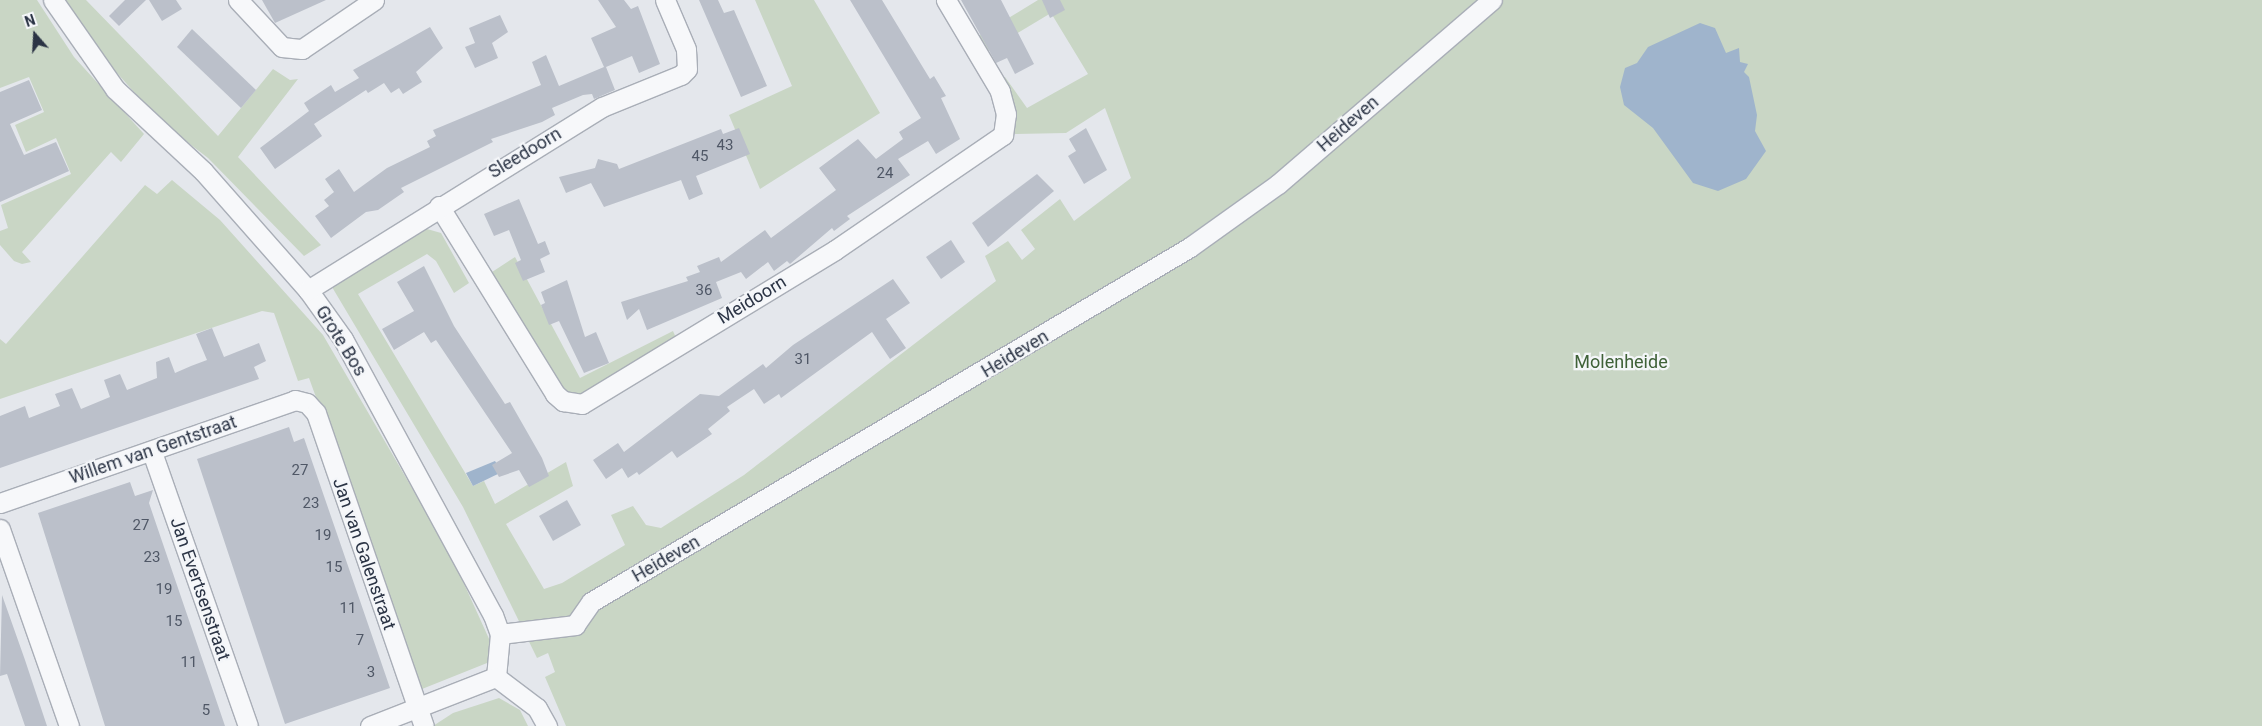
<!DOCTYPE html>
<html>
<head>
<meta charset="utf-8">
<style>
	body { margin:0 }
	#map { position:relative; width:2262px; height:726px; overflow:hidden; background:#e4e7ec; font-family:Roboto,sans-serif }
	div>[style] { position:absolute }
	.green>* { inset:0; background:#c9d6c5 }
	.water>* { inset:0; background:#9fb4cc }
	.building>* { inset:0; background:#bbc0ca }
	.roads { filter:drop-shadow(1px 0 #a9aeb7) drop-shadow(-1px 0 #a9aeb7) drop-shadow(0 1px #a9aeb7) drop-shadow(0 -1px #a9aeb7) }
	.minor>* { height:19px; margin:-9.5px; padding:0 9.5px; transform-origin:9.5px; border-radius:9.5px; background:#f7f8fa }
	span { translate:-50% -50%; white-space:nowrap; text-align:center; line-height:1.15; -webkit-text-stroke:4.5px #f4f6f9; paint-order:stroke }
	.number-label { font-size:15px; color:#4f5766 }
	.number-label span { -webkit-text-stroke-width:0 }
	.street-label { font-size:18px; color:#2b3445 }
	.park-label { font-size:18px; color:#3f6138 }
	.north { position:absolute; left:10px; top:10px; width:50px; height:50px; -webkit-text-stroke:4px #f4f6f9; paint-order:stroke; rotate:341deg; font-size:14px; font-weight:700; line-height:20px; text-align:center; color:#2b3445 }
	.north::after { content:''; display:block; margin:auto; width:18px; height:22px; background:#2b3445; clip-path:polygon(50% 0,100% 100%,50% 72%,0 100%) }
</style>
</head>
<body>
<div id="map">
	<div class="green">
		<i style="clip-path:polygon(0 0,37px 0,74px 57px,144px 134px,121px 162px,111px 152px,22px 252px,31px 262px,22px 264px,14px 261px,0 245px,0 231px,8px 228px,1px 205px,71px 174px,56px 138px,26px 152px,15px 125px,44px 112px,29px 77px,0 88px)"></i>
		<i style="clip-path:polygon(62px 0,86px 0,218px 136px,273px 69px,290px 80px,298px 79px,238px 157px,321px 245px,304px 256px,208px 158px,160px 121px,100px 54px)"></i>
		<i style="clip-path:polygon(755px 0,814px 0,880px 113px,760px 189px,729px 115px,792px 86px)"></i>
		<i style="clip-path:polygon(1038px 0,2262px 0,2262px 726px,566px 726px,545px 677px,555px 672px,548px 653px,537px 658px,463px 507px,332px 287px,427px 229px,441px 233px,469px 283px,454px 293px,436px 261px,427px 254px,358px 294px,473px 486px,484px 481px,495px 504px,566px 462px,573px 486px,506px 524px,544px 589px,562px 583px,625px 545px,611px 515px,633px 506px,646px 525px,661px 528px,744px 475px,996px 281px,985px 256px,1008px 241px,1022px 260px,1035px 249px,1021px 230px,1060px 199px,1074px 221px,1131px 178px,1105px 108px,1066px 133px,1015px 134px,988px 85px,1005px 77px,1027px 108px,1088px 74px,1051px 13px,973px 60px,964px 45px)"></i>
		<i style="clip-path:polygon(172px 180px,220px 220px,323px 335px,451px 555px,495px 652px,487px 663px,422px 689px,309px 378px,298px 381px,274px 313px,262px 311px,0 399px,0 339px,6px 344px,145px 185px,157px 194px)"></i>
		<i style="clip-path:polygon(515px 257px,580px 378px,673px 331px,680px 347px,602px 399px,556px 393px,489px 274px)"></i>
		<i style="clip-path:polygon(499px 698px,520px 710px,528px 726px,433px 726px,453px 713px)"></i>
	</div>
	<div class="water">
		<i style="clip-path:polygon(1700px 23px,1715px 28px,1726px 53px,1739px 48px,1740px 62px,1748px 64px,1744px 72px,1749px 77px,1757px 115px,1755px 131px,1766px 151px,1746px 179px,1718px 191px,1693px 183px,1653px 128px,1624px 105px,1620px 87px,1625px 68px,1637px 63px,1648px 47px)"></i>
		<i style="clip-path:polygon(495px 461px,502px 472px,473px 486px,466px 473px)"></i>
	</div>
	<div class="building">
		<i style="clip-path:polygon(125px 0,146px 0,119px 26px,109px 16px)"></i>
		<i style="clip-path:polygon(149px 0,176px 0,182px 9px,162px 21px)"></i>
		<i style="clip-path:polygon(262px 0,326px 0,275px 23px)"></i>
		<i style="clip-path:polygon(598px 0,624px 0,631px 9px,638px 6px,660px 64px,639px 73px,632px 56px,606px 67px,615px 90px,594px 99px,592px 94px,583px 95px,552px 108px,555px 115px,542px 122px,491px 139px,493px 142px,401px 188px,404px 192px,378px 210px,366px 212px,331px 238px,315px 216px,329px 206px,324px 200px,334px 192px,325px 179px,339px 169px,354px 192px,387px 168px,430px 147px,427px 141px,436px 136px,433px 130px,541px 85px,532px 62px,546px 55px,559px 86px,604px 67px,591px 38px,616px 27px)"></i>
		<i style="clip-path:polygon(699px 0,718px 0,724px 13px,734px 10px,767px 86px,741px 97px)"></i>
		<i style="clip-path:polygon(850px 0,882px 0,930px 79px,934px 76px,946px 96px,941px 98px,960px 139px,936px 154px,928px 141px,898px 159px,910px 175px,847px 216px,850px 219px,834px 231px,832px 228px,790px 264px,787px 261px,774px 271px,768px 262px,746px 279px,741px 272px,716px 282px,722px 298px,647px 330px,639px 309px,627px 320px,621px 302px,688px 281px,686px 277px,700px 272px,697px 266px,719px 257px,721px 262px,765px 230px,771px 238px,836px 190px,819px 168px,858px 139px,876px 159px,903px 139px,899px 132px,921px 118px)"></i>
		<i style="clip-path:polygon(961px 0,1001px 0,1034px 64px,1015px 74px,1007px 58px,996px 63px)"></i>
		<i style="clip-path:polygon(1042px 0,1060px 0,1065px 10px,1050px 18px)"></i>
		<i style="clip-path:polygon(500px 15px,508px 32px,492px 43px,498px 58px,475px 68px,465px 47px,475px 43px,469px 28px)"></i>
		<i style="clip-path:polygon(430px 27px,443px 48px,416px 72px,422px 82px,403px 94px,399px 88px,391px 93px,384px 83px,368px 93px,366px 90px,314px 124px,322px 136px,275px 169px,260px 148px,309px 111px,304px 103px,331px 85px,335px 92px,359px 78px,353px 70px)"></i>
		<i style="clip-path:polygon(192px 29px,256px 90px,241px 108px,177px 47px)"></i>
		<i style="clip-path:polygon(29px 80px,42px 110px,10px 124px,24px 155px,56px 142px,69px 171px,0 202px,0 92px)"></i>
		<i style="clip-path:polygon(739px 128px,750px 154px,696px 176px,703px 194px,689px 200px,681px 180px,604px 207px,591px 183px,566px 193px,559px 177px,595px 168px,598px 159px,617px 164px,619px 169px,721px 129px,723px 134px)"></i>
		<i style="clip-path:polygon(1086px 128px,1107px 170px,1084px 184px,1068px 156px,1076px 151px,1069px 139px)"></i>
		<i style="clip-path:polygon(1037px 174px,1054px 191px,988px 247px,972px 223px)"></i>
		<i style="clip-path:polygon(519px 199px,538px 244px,545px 241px,550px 254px,540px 259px,545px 272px,523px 281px,515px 263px,521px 260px,509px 230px,494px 236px,484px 214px)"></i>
		<i style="clip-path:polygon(951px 240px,965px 262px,941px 279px,926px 257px)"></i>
		<i style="clip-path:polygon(424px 266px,454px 326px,505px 404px,510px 402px,542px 458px,549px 476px,529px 487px,519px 470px,499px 477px,492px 465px,512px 453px,436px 340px,431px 343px,424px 332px,394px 350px,382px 329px,414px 311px,397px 282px)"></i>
		<i style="clip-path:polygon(893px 279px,910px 303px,886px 319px,906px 348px,890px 359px,872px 332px,781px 398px,779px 394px,764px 404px,754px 389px,727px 407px,730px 411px,708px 429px,712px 434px,677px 458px,672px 451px,639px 475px,637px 472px,628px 478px,622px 468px,606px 479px,593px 460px,618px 443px,624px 452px,700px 394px,719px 396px,763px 364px,766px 368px,793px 345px)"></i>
		<i style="clip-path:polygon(567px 280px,585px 337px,596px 332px,609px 363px,584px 373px,559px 321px,549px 325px,541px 305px,545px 303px,541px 292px)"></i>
		<i style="clip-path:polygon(212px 328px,224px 357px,259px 343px,266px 361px,254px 367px,259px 379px,0 468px,0 416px,25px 406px,29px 418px,60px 406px,55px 394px,72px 388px,81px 409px,110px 397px,104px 380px,120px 374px,127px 390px,157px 378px,156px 362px,169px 357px,175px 373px,191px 366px,207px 360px,196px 334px)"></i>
		<i style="clip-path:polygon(289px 427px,294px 442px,304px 438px,390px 688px,285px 724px,197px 459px)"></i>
		<i style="clip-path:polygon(130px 482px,135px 496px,153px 490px,149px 503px,225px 726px,105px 726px,38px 513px)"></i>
		<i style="clip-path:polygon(567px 500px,581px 525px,553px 541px,539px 516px)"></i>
		<i style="clip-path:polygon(2px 595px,25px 660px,47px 726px,25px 726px,7px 674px,0 676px)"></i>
	</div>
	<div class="roads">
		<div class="minor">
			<i style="left:53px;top:0;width:108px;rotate:55.1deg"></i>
			<i style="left:115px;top:89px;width:120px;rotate:43deg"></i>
			<i style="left:203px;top:171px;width:159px;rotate:48.6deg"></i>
			<i style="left:308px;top:290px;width:60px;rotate:54.5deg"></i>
			<i style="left:343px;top:339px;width:314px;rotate:61.5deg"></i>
			<i style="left:493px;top:615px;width:20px;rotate:70deg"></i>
			<i style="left:500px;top:634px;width:43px;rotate:95.3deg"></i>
			<i style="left:238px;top:0;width:64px;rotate:46.9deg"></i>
			<i style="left:282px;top:47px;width:20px;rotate:6deg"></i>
			<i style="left:302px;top:49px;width:87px;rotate:-34.2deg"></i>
			<i style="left:439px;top:206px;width:221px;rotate:58.3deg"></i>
			<i style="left:555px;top:394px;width:11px;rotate:41deg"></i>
			<i style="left:563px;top:401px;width:19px;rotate:9deg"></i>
			<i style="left:582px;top:404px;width:296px;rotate:-31.3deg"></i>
			<i style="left:835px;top:250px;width:204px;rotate:-34.4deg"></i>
			<i style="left:1003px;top:135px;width:21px;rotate:-82deg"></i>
			<i style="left:1006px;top:114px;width:24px;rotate:-105deg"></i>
			<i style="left:1000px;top:91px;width:106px;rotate:-120.7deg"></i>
			<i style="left:308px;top:290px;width:346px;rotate:-31.9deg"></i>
			<i style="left:602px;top:107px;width:85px;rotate:-22.1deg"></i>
			<i style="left:681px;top:75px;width:8px;rotate:-45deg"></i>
			<i style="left:687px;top:69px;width:20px;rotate:-93deg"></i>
			<i style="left:686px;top:49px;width:53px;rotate:-113.2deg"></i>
			<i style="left:152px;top:452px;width:290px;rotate:70.7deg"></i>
			<i style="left:0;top:503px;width:312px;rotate:-19.2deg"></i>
			<i style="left:295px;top:400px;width:12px;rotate:14deg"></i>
			<i style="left:307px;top:403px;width:13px;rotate:48deg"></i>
			<i style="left:316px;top:413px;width:331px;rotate:71deg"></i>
			<i style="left:0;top:529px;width:209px;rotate:70.7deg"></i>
			<i style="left:500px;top:634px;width:76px;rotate:-6.8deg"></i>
			<i style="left:575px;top:625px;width:28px;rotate:-55deg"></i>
			<i style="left:591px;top:602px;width:696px;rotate:-30.65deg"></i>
			<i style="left:1190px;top:247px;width:108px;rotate:-35.6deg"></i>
			<i style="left:1278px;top:184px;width:282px;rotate:-40.7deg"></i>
			<i style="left:496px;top:677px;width:51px;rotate:37.1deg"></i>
			<i style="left:537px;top:708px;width:21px;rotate:61deg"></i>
			<i style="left:370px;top:726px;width:135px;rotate:-21.3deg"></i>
		</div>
	</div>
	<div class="number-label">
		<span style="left:725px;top:146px">43</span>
		<span style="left:700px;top:157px">45</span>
		<span style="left:885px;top:174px">24</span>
		<span style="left:704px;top:291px">36</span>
		<span style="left:803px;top:360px">31</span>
		<span style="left:300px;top:471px">27</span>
		<span style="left:311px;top:504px">23</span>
		<span style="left:141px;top:526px">27</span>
		<span style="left:323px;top:536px">19</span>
		<span style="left:152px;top:558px">23</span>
		<span style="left:334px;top:568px">15</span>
		<span style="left:164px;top:590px">19</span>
		<span style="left:348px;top:609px">11</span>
		<span style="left:174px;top:622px">15</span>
		<span style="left:360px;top:641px">7</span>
		<span style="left:189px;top:663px">11</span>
		<span style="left:371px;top:673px">3</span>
		<span style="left:206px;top:711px">5</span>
	</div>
	<div class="street-label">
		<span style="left:1348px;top:124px;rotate:-41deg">Heideven</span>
		<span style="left:525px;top:153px;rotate:-31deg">Sleedoorn</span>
		<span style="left:752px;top:300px;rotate:-31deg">Meidoorn</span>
		<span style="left:341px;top:341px;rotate:58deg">Grote Bos</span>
		<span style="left:1015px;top:354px;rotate:-31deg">Heideven</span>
		<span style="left:153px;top:450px;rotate:-19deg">Willem van Gentstraat</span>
		<span style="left:364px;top:554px;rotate:71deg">Jan van Galenstraat</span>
		<span style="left:666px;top:559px;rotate:-30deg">Heideven</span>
		<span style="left:200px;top:589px;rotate:71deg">Jan Evertsenstraat</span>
	</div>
	<div class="park-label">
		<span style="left:1621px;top:362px">Molenheide</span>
	</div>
	<div class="north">N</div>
</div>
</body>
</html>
